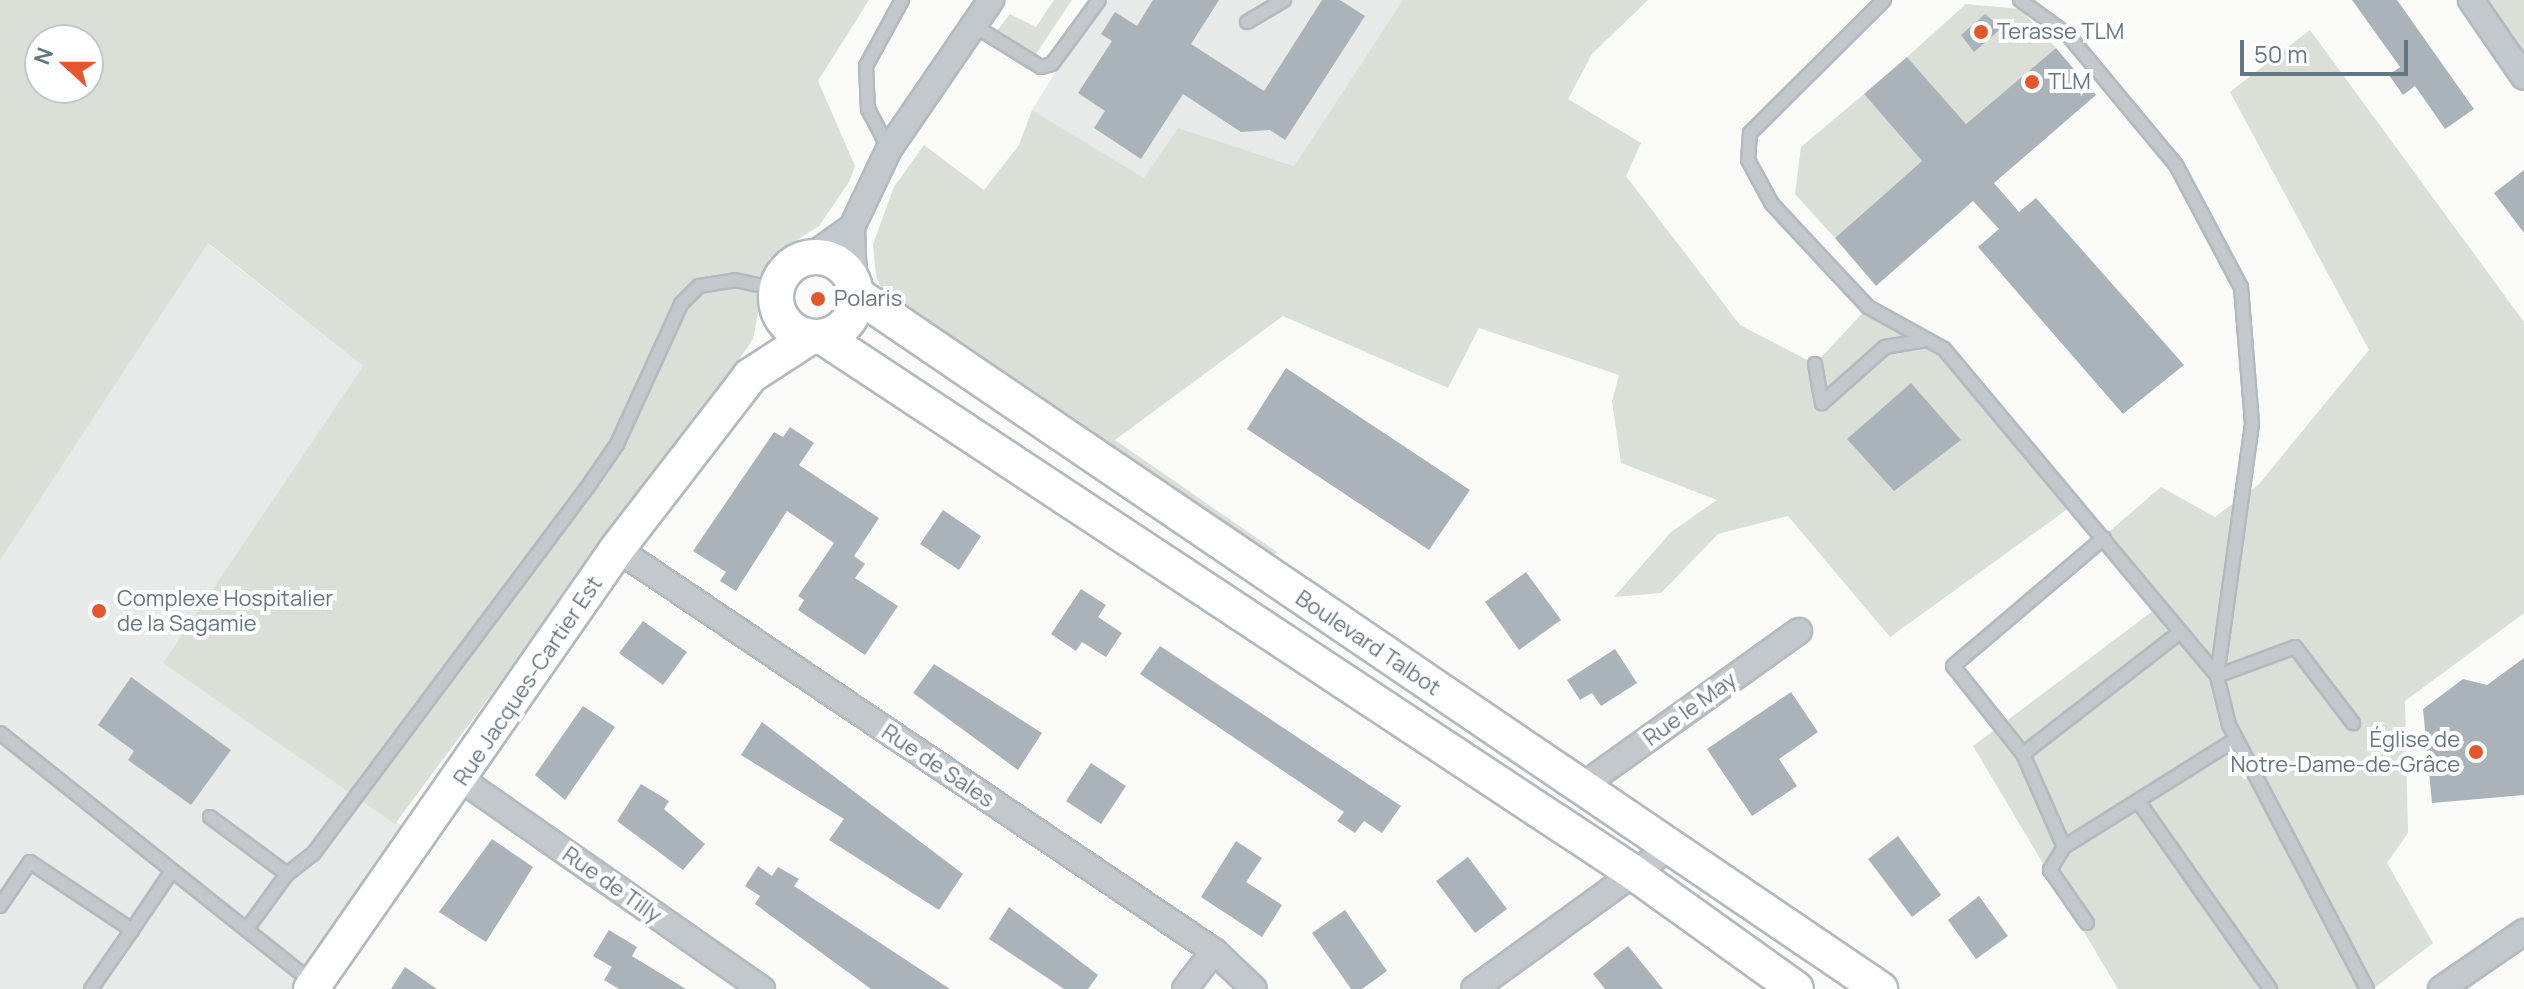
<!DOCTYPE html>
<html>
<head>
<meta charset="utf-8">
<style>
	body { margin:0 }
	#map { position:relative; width:2524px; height:989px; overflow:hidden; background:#fafaf8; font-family:Manrope,sans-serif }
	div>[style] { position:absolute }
	.built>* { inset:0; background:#e8e9e9 }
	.green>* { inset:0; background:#dadfd7 }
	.building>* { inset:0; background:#aab3b9 }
	.roads { filter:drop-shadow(2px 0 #b3babf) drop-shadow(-2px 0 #b3babf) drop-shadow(0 2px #b3babf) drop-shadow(0 -2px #b3babf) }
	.lane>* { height:12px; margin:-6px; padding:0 6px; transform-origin:6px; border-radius:6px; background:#c3c8cc }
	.street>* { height:24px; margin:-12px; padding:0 12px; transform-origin:12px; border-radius:12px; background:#c3c8cc }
	.secondary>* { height:34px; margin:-17px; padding:0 17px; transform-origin:17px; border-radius:17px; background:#fff }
	.secondary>.ring { margin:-17px; padding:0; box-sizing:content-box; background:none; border:34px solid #fff; border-radius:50% }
	.dots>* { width:22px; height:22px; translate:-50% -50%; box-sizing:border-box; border:4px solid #fff; border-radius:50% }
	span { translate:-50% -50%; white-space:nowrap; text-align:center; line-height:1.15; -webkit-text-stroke:8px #fff; paint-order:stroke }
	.poi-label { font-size:22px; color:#657683 }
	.left { translate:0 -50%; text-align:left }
	.right { translate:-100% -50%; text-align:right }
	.street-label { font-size:22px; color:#657683 }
	.north { position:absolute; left:24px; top:24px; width:80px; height:80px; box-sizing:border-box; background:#fff; border:2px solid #c1c8cd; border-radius:50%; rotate:291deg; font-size:22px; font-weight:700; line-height:32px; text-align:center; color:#657683 }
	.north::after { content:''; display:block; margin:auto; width:28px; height:36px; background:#e4572e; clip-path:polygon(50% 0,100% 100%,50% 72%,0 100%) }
	.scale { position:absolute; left:2240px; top:40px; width:168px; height:36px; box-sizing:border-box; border:4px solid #657683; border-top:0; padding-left:10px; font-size:24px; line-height:28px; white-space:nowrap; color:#657683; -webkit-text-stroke:6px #fff; paint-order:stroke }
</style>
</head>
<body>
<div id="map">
	<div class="built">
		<i style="clip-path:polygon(1100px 0,1403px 0,1294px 166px,1178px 128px,1144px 179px,1032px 110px)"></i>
		<i style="clip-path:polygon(207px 243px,363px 366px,163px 663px,420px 838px,311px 989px,0 989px,0 559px)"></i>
	</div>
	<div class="green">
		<i style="clip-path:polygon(evenodd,0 0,869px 0,818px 81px,855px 166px,849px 182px,819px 226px,769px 258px,753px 339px,734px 367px,395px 824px,163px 663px,363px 366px,208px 243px,0 560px,0 0,40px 40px,88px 40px,88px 88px,40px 88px,40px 40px)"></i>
		<i style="clip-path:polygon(1054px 0,1072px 0,1032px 60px,992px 37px,1010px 14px,1036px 27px)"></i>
		<i style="clip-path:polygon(1403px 0,1648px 0,1592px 54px,1568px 99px,1641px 143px,1626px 176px,1740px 325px,1815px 364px,1868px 307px,1944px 349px,2076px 503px,1890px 637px,1788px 516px,1718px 534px,1661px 593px,1614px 597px,1671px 532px,1717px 500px,1621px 463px,1612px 401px,1619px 375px,1479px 328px,1448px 388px,1283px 316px,1115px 440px,1277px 552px,1264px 563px,889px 306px,876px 276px,873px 244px,894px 187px,924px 145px,984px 190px,1019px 145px,1032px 110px,1144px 178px,1178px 128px,1294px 166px)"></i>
		<i style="clip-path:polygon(2471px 0,2524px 0,2524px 77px)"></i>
		<i style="clip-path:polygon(1966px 4px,2020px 9px,2056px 48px,1966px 124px,1907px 57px)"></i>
		<i style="clip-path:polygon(2310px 30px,2524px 322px,2524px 613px,2405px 701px,2408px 833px,2387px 863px,2433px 943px,2373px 989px,2118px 989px,1973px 746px,2158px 607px,2104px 536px,2161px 487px,2215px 517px,2259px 484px,2369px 350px,2230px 92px)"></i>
		<i style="clip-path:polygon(1864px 94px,1922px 161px,1835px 238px,1795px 194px,1801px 147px)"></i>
	</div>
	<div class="building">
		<i style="clip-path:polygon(1153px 0,1219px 0,1191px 44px,1264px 91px,1322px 0,1340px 0,1365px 16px,1285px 140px,1270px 130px,1241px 132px,1183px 94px,1141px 159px,1094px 128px,1105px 111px,1078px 93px,1112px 41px,1101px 34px,1115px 12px,1137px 26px)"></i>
		<i style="clip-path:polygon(2352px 0,2397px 0,2474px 109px,2445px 129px,2415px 86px,2403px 95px,2389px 75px,2400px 67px)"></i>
		<i style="clip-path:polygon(1985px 14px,2002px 28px,1974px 52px,1961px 35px)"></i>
		<i style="clip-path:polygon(2056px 48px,2096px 95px,1994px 183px,2019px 212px,2036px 198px,2184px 365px,2123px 414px,1978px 247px,1999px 229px,1973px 201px,1876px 286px,1835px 238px,1922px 161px,1864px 94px,1907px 57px,1966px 124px)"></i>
		<i style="clip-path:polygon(2524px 170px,2524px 233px,2494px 193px)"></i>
		<i style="clip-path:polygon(1286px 368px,1470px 490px,1429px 550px,1247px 429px)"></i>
		<i style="clip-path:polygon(1911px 383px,1961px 440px,1894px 491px,1847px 439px)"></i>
		<i style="clip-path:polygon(790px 427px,814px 443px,799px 465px,879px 518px,854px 556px,865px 564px,855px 578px,898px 606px,865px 655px,798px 610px,804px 600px,798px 596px,834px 543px,787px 511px,736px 591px,720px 581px,726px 572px,693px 551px,774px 432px,783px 437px)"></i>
		<i style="clip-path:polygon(943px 510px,981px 536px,959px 570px,920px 544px)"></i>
		<i style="clip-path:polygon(1526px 572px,1561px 620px,1519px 650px,1485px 602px)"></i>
		<i style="clip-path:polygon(1081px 589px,1106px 605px,1098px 617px,1122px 633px,1106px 657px,1082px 642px,1076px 651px,1051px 634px)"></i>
		<i style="clip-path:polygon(643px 621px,687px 652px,663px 685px,619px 653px)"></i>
		<i style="clip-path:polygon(1160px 646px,1401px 806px,1382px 833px,1364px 821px,1355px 833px,1337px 821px,1344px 812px,1140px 674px)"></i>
		<i style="clip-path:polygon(1615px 649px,1637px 683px,1601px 706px,1592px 693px,1580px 700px,1567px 680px)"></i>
		<i style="clip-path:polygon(2524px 658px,2524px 795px,2432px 803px,2423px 709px,2463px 679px,2487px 685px)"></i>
		<i style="clip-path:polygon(934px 664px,1042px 733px,1018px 770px,913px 693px)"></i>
		<i style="clip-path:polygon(131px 677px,231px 750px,191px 805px,128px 760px,134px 751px,98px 725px)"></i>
		<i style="clip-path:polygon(1791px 692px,1818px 732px,1779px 759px,1797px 786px,1752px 816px,1707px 749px)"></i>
		<i style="clip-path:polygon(583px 706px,615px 727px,565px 800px,535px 775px)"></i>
		<i style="clip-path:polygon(762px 722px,963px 874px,939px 910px,829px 840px,844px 819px,741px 755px)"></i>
		<i style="clip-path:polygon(1091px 763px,1126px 786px,1101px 824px,1066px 801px)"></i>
		<i style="clip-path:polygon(641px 784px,669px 801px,664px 809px,705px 844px,683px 870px,617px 821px)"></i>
		<i style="clip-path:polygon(1898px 836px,1941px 895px,1912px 917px,1868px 859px)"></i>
		<i style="clip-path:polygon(492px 839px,533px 867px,486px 942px,439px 912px)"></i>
		<i style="clip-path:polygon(1236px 841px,1262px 858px,1246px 882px,1282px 905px,1262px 937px,1201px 897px)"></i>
		<i style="clip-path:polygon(1468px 857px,1507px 909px,1475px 933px,1436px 881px)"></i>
		<i style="clip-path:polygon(758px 866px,772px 876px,778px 867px,799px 879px,794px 886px,950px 989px,871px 989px,755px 904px,760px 896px,745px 886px)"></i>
		<i style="clip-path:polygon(1979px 896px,2008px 936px,1976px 959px,1948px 920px)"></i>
		<i style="clip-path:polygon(1009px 907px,1098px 975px,1088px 989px,1064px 989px,989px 939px)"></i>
		<i style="clip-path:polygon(1345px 910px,1387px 971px,1362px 989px,1351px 989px,1312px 933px)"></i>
		<i style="clip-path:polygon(609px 930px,637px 947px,632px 956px,686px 989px,619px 989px,604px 980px,612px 967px,593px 956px)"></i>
		<i style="clip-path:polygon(1628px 946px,1663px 989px,1605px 989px,1593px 974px)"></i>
		<i style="clip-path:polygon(405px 967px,437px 989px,391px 989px)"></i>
	</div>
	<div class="roads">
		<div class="lane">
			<i style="left:1884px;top:0;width:189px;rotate:135.2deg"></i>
			<i style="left:1750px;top:133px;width:27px;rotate:94deg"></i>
			<i style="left:1748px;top:160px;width:50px;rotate:61.4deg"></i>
			<i style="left:1772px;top:204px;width:141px;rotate:47deg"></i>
			<i style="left:1868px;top:307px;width:87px;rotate:28.9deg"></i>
			<i style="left:1944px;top:349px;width:426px;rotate:50.1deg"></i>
			<i style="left:2217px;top:676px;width:83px;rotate:-20.4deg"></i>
			<i style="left:2295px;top:647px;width:96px;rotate:52.7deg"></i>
			<i style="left:2020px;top:0;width:59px;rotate:36.1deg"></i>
			<i style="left:2068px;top:35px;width:169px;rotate:50.3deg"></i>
			<i style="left:2176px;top:165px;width:138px;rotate:62deg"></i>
			<i style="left:2241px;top:287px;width:137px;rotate:85.4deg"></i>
			<i style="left:2252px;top:424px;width:254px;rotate:97.9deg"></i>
			<i style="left:2217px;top:676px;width:50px;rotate:76.2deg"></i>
			<i style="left:2229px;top:725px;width:298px;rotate:62.4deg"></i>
			<i style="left:1247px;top:22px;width:43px;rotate:-30.7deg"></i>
			<i style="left:973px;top:25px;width:80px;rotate:31.7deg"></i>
			<i style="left:1041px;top:67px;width:11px;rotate:-15deg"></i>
			<i style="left:1052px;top:64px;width:79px;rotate:-53.7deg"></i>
			<i style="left:889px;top:149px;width:45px;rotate:-117.7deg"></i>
			<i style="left:868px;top:109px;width:43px;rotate:-92.7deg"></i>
			<i style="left:866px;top:66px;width:75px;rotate:-61.4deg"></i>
			<i style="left:1815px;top:364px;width:40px;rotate:80deg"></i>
			<i style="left:1822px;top:403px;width:84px;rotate:-41.6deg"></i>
			<i style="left:1885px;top:347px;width:43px;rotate:-9.5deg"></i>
			<i style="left:0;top:733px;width:401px;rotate:38.6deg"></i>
			<i style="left:2023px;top:754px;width:112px;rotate:-128.5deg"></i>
			<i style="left:1953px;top:666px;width:198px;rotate:-40.3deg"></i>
			<i style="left:2138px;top:801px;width:230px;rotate:54.9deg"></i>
			<i style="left:210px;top:817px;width:96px;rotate:36.5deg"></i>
			<i style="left:287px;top:874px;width:69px;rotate:126.2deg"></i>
			<i style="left:2064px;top:847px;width:102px;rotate:-113.8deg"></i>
			<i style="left:2023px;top:754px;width:199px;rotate:-37.8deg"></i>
			<i style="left:287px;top:874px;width:33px;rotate:-38deg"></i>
			<i style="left:313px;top:854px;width:464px;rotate:-53.2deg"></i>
			<i style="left:591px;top:482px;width:46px;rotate:-55.6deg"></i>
			<i style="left:617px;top:444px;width:154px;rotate:-65.4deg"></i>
			<i style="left:681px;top:304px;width:25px;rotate:-45deg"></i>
			<i style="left:699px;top:286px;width:36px;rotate:-9deg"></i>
			<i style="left:735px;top:280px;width:43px;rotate:12.1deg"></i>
			<i style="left:0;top:906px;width:53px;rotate:-55.7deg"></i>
			<i style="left:30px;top:862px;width:123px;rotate:33.7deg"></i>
			<i style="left:132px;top:930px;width:72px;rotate:124.8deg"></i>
			<i style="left:2087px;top:923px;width:65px;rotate:-124.9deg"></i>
			<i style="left:2050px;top:870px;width:27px;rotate:-59deg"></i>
			<i style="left:2064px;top:847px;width:203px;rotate:-32.1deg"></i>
			<i style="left:132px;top:930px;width:71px;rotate:-55.9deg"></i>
		</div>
		<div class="street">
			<i style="left:2471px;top:0;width:93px;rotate:55.5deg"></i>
			<i style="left:810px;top:257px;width:52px;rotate:-35.5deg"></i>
			<i style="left:854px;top:283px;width:56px;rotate:-92deg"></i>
			<i style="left:852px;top:227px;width:86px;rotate:-64.6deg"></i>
			<i style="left:889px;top:149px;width:181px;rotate:-55.6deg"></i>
			<i style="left:617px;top:549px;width:720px;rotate:33.96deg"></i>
			<i style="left:1214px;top:951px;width:55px;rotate:43.5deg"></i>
			<i style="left:462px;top:780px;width:366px;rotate:34.9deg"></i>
			<i style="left:1581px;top:787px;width:268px;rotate:-35.6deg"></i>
			<i style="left:1185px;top:989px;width:48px;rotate:-52.7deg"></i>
			<i style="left:1474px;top:989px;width:242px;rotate:-35.9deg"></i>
			<i style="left:2441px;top:989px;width:101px;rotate:-34.5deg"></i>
		</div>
		<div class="secondary">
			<i class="ring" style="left:776px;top:257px;width:46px;height:46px"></i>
			<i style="left:856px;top:294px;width:1238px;rotate:34.17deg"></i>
			<i style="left:823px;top:337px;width:972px;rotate:33.46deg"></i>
			<i style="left:1634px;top:873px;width:199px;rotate:35.6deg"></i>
			<i style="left:311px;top:989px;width:536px;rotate:-55.18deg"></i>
			<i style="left:617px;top:549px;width:218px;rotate:-52.4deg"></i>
			<i style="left:750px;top:376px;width:72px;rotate:-33deg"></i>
		</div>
	</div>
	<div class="dots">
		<i style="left:1981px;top:32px;background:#e4572e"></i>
		<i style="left:2032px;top:82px;background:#e4572e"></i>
		<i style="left:818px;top:299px;background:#e4572e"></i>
		<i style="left:99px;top:611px;background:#e4572e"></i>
		<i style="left:2476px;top:752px;background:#e4572e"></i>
	</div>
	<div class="poi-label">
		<span class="left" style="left:1997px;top:32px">Terasse TLM</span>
		<span class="left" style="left:2048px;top:82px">TLM</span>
		<span class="left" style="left:834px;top:299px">Polaris</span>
		<span class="left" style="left:117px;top:611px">Complexe Hospitalier<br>de la Sagamie</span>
		<span class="right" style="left:2460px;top:752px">Église de<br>Notre-Dame-de-Grâce</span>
	</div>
	<div class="street-label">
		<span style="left:1368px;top:643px;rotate:34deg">Boulevard Talbot</span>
		<span style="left:528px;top:681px;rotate:-56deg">Rue Jacques-Cartier Est</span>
		<span style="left:1690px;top:709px;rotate:-36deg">Rue le May</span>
		<span style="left:938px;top:766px;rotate:34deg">Rue de Sales</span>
		<span style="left:612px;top:885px;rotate:35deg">Rue de Tilly</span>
	</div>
	<div class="north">N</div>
	<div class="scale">50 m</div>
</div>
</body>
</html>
